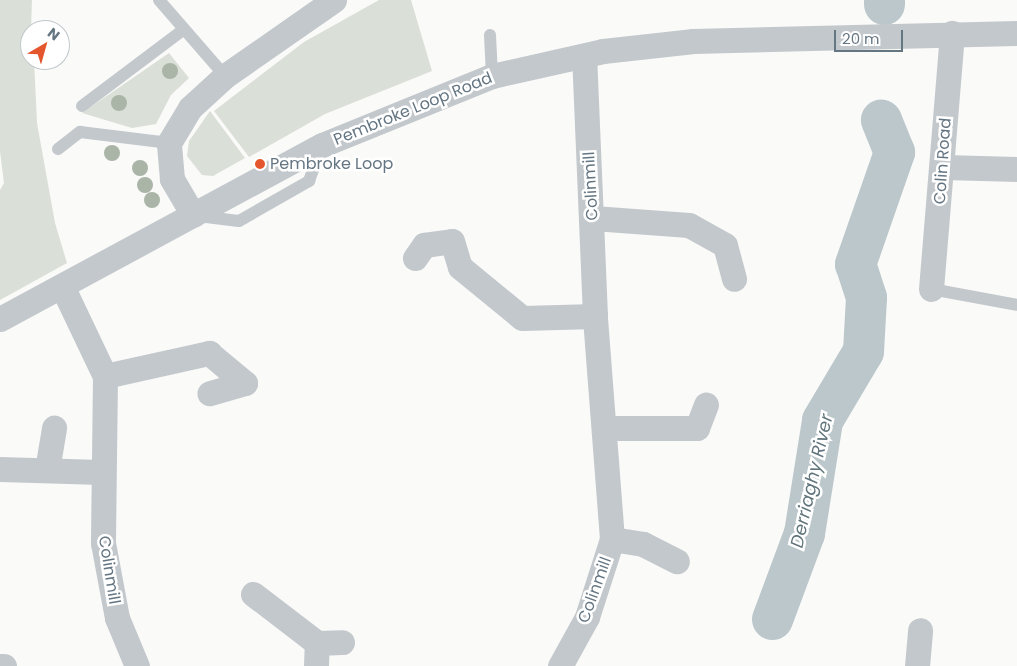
<!DOCTYPE html>
<html>
<head>
<meta charset="utf-8">
<style>
	body { margin:0 }
	#map { position:relative; width:1017px; height:666px; overflow:hidden; background:#fafaf8; font-family:Poppins,sans-serif }
	div>[style] { position:absolute }
	.green>* { inset:0; background:#dadfd7 }
	.river>* { height:41px; margin:-20.5px; padding:0 20.5px; transform-origin:20.5px; border-radius:20.5px; background:#bbc7cb }
	.service>* { height:12px; margin:-6px; padding:0 6px; transform-origin:6px; border-radius:6px; background:#c3c8cc }
	.minor>* { height:25px; margin:-12.5px; padding:0 12.5px; transform-origin:12.5px; border-radius:12.5px; background:#c3c8cc }
	.trees>* { width:16px; height:16px; margin:-8px; border-radius:50%; background:#aab4a7 }
	.dots>* { width:14px; height:14px; translate:-50% -50%; box-sizing:border-box; border:2px solid #fff; border-radius:50% }
	span { translate:-50% -50%; white-space:nowrap; text-align:center; line-height:1.15; -webkit-text-stroke:5px #fff; paint-order:stroke }
	.street-label { font-size:16px; color:#657683 }
	.poi-label { font-size:16px; color:#657683 }
	.left { translate:0 -50%; text-align:left }
	.water-label { font-size:18px; color:#60757c; font-style:italic }
	.north { position:absolute; left:20px; top:20px; width:50px; height:50px; box-sizing:border-box; background:#fff; border:1px solid #c1c8cd; border-radius:50%; rotate:38deg; font-size:14px; font-weight:700; line-height:20px; text-align:center; color:#657683 }
	.north::after { content:''; display:block; margin:auto; width:18px; height:22px; background:#e4572e; clip-path:polygon(50% 0,100% 100%,50% 72%,0 100%) }
	.scale { position:absolute; left:834px; top:30px; width:69px; height:22px; box-sizing:border-box; border:2px solid #657683; border-top:0; padding-left:6px; font-size:15px; line-height:18px; white-space:nowrap; color:#657683; -webkit-text-stroke:4px #fff; paint-order:stroke }
</style>
</head>
<body>
<div id="map">
	<div class="green">
		<i style="clip-path:polygon(0 0,32px 0,30px 60px,34px 60px,37px 123px,55px 223px,67px 263px,0 300px,0 190px,4px 183px,0 151px)"></i>
		<i style="clip-path:polygon(379px 0,411px 0,432px 71px,325px 114px,249px 157px,214px 111px,304px 42px)"></i>
		<i style="clip-path:polygon(169px 53px,189px 78px,171px 95px,156px 124px,132px 128px,82px 113px)"></i>
		<i style="clip-path:polygon(210px 111px,245px 158px,213px 176px,202px 175px,187px 156px,189px 141px)"></i>
	</div>
	<div class="river">
		<i style="left:884px;top:0;width:4px;rotate:90deg"></i>
		<i style="left:772px;top:619px;width:92px;rotate:-69.6deg"></i>
		<i style="left:804px;top:533px;width:114px;rotate:-80.9deg"></i>
		<i style="left:822px;top:420px;width:80px;rotate:-59.3deg"></i>
		<i style="left:863px;top:351px;width:54px;rotate:-86.8deg"></i>
		<i style="left:866px;top:297px;width:35px;rotate:-108deg"></i>
		<i style="left:855px;top:264px;width:119px;rotate:-70.8deg"></i>
		<i style="left:894px;top:152px;width:35px;rotate:-112deg"></i>
	</div>
	<div class="service">
		<i style="left:159px;top:0;width:101px;rotate:49deg"></i>
		<i style="left:490px;top:35px;width:41px;rotate:87.2deg"></i>
		<i style="left:82px;top:106px;width:126px;rotate:-37deg"></i>
		<i style="left:58px;top:149px;width:28px;rotate:-38deg"></i>
		<i style="left:80px;top:132px;width:90px;rotate:7deg"></i>
		<i style="left:198px;top:216px;width:41px;rotate:7deg"></i>
		<i style="left:239px;top:221px;width:81px;rotate:-29.7deg"></i>
		<i style="left:309px;top:181px;width:35px;rotate:-70deg"></i>
		<i style="left:931px;top:289px;width:87px;rotate:10.5deg"></i>
	</div>
	<div class="minor">
		<i style="left:944px;top:167px;width:73px;rotate:1.6deg"></i>
		<i style="left:193px;top:215px;width:42px;rotate:-120.3deg"></i>
		<i style="left:172px;top:179px;width:36px;rotate:-95deg"></i>
		<i style="left:169px;top:143px;width:41px;rotate:-59deg"></i>
		<i style="left:190px;top:108px;width:47px;rotate:-42.4deg"></i>
		<i style="left:225px;top:76px;width:133px;rotate:-34.9deg"></i>
		<i style="left:593px;top:218px;width:96px;rotate:4.2deg"></i>
		<i style="left:689px;top:225px;width:41px;rotate:29.1deg"></i>
		<i style="left:725px;top:245px;width:35px;rotate:75deg"></i>
		<i style="left:415px;top:258px;width:16px;rotate:-55deg"></i>
		<i style="left:424px;top:245px;width:28px;rotate:-8deg"></i>
		<i style="left:452px;top:241px;width:27px;rotate:73deg"></i>
		<i style="left:460px;top:267px;width:80px;rotate:39.4deg"></i>
		<i style="left:522px;top:318px;width:73px;rotate:-1.6deg"></i>
		<i style="left:62px;top:286px;width:100px;rotate:64.5deg"></i>
		<i style="left:105px;top:376px;width:167px;rotate:90.7deg"></i>
		<i style="left:103px;top:543px;width:76px;rotate:79.4deg"></i>
		<i style="left:117px;top:618px;width:52px;rotate:67.4deg"></i>
		<i style="left:931px;top:289px;width:257px;rotate:-85.3deg"></i>
		<i style="left:0;top:319px;width:366px;rotate:-28.4deg"></i>
		<i style="left:322px;top:145px;width:183px;rotate:-22.1deg"></i>
		<i style="left:492px;top:76px;width:114px;rotate:-12.7deg"></i>
		<i style="left:603px;top:51px;width:91px;rotate:-6.3deg"></i>
		<i style="left:693px;top:41px;width:324px;rotate:-1.4deg"></i>
		<i style="left:105px;top:376px;width:107px;rotate:-12.5deg"></i>
		<i style="left:209px;top:353px;width:47px;rotate:39.8deg"></i>
		<i style="left:245px;top:383px;width:37px;rotate:164deg"></i>
		<i style="left:606px;top:428px;width:91px"></i>
		<i style="left:697px;top:428px;width:25px;rotate:-69deg"></i>
		<i style="left:0;top:469px;width:101px;rotate:1.7deg"></i>
		<i style="left:47px;top:470px;width:43px;rotate:-80.5deg"></i>
		<i style="left:612px;top:539px;width:31px;rotate:9deg"></i>
		<i style="left:643px;top:544px;width:38px;rotate:27deg"></i>
		<i style="left:253px;top:594px;width:81px;rotate:37.4deg"></i>
		<i style="left:317px;top:643px;width:25px;rotate:-2deg"></i>
		<i style="left:0;top:666px;width:4px"></i>
		<i style="left:316px;top:666px;width:23px;rotate:-88deg"></i>
		<i style="left:560px;top:666px;width:56px;rotate:-61.1deg"></i>
		<i style="left:587px;top:617px;width:82px;rotate:-72.2deg"></i>
		<i style="left:612px;top:539px;width:224px;rotate:-94.4deg"></i>
		<i style="left:595px;top:316px;width:260px;rotate:-92.4deg"></i>
		<i style="left:917px;top:666px;width:36px;rotate:-85deg"></i>
	</div>
	<div class="trees">
		<i style="left:170px;top:71px"></i>
		<i style="left:119px;top:103px"></i>
		<i style="left:112px;top:153px"></i>
		<i style="left:140px;top:168px"></i>
		<i style="left:145px;top:185px"></i>
		<i style="left:152px;top:200px"></i>
	</div>
	<div class="dots">
		<i style="left:260px;top:164px;background:#e4572e"></i>
	</div>
	<div class="street-label">
		<span style="left:413px;top:109px;rotate:-22deg">Pembroke Loop Road</span>
		<span style="left:943px;top:161px;rotate:-86deg">Colin Road</span>
		<span style="left:591px;top:186px;rotate:-93deg">Colinmill</span>
		<span style="left:109px;top:570px;rotate:81deg">Colinmill</span>
		<span style="left:595px;top:590px;rotate:-70deg">Colinmill</span>
	</div>
	<div class="poi-label">
		<span class="left" style="left:270px;top:164px">Pembroke Loop</span>
	</div>
	<div class="water-label">
		<span style="left:812px;top:481px;rotate:-77deg">Derriaghy River</span>
	</div>
	<div class="north">N</div>
	<div class="scale">20 m</div>
</div>
</body>
</html>
